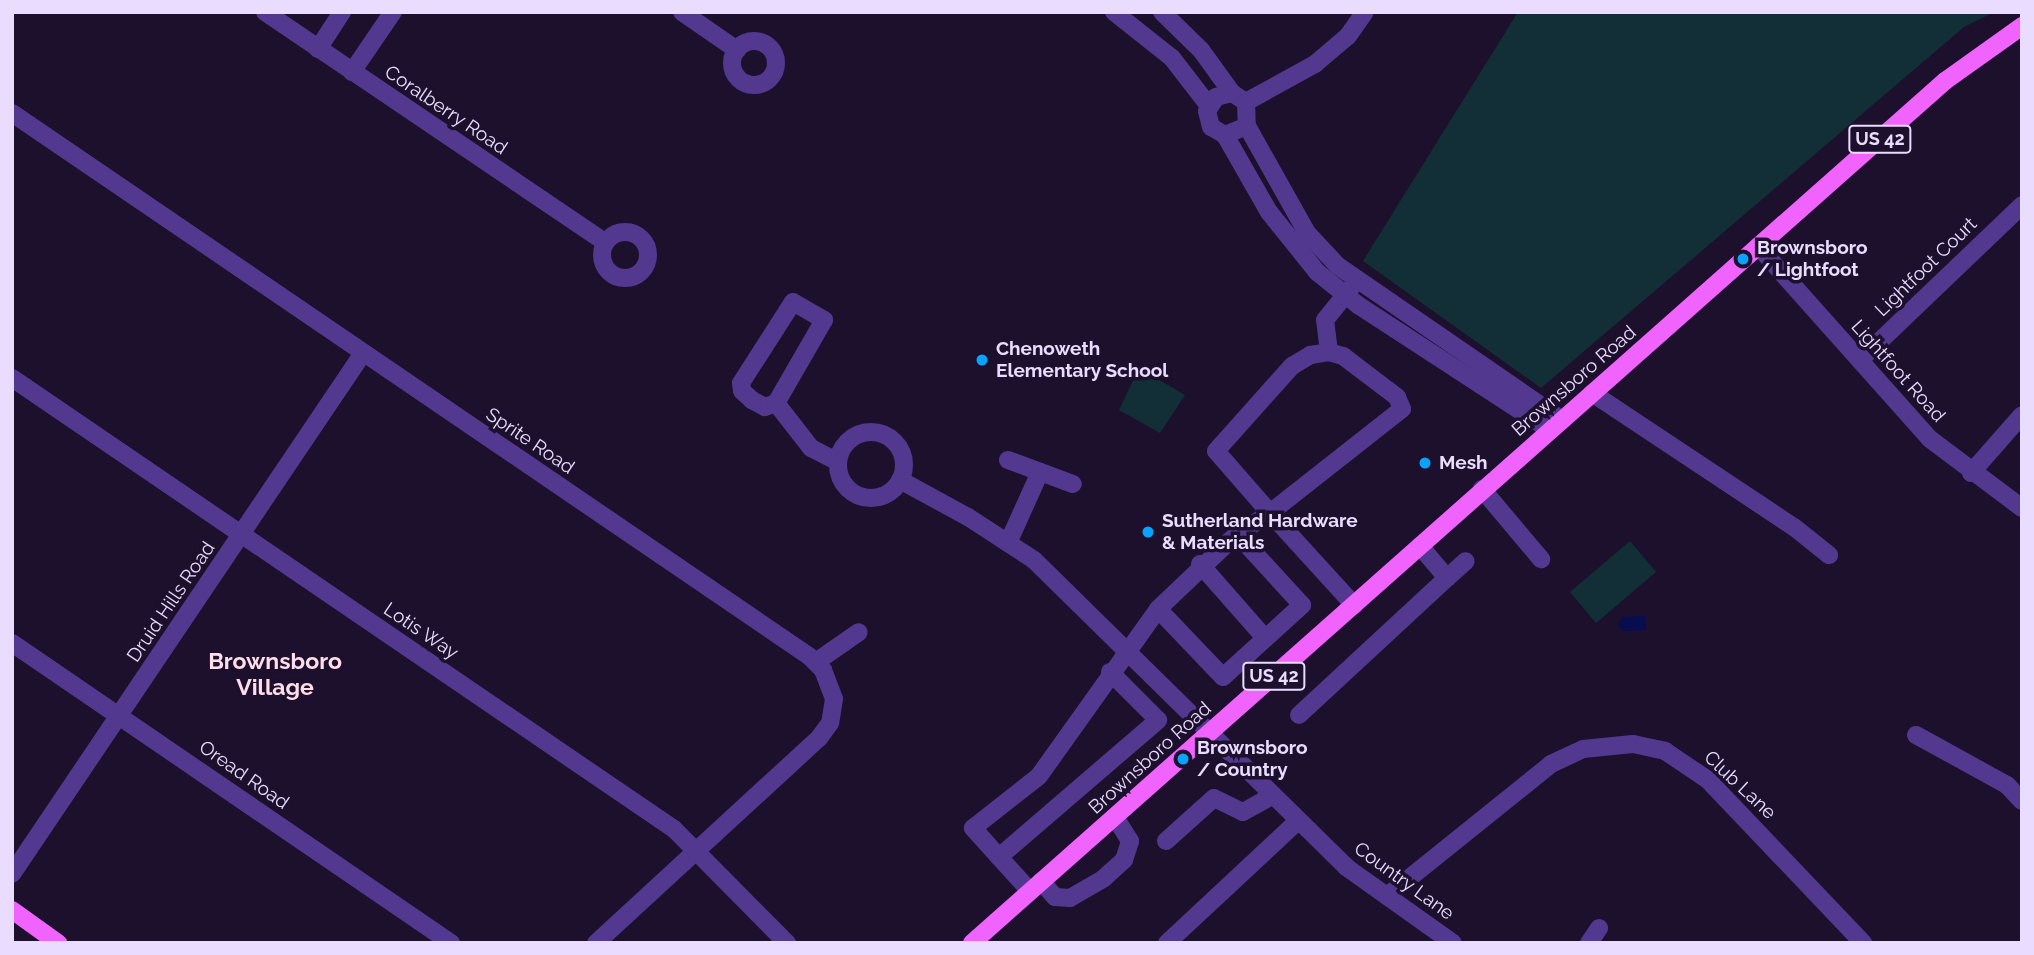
<!DOCTYPE html>
<html>
<head>
<meta charset="utf-8">
<style>
	body { margin:0 }
	#map { position:relative; width:2034px; height:955px; overflow:hidden; background:#1d102d; font-family:Raleway,sans-serif }
	div>[style] { position:absolute }
	.green>* { inset:0; background:#122f38 }
	.water>* { inset:0; background:#070d4f }
	.minor>* { height:18px; margin:-9px; padding:0 9px; transform-origin:9px; border-radius:9px; background:#53388f }
	.minor>.ring { margin:-9px; padding:0; box-sizing:content-box; background:none; border:18px solid #53388f; border-radius:50% }
	.major>* { height:18px; margin:-9px; padding:0 9px; transform-origin:9px; border-radius:9px; background:#f063ff }
	.dots>* { width:19px; height:19px; translate:-50% -50%; box-sizing:border-box; border:4px solid #1d102d; border-radius:50% }
	span { translate:-50% -50%; white-space:nowrap; text-align:center; line-height:1.15; -webkit-text-stroke:7px #1d102d; paint-order:stroke }
	.shield-label span { padding:2px 5px; background:#1d102d; border:2px solid; border-radius:5px; -webkit-text-stroke-width:0 }
	.shield-label { font-size:18px; color:#eadcff; font-weight:700 }
	.street-label { font-size:19px; color:#eadcff }
	.poi-label { font-size:19px; color:#eadcff; font-weight:700 }
	.left { translate:0 -50%; text-align:left }
	.quarter-label { font-size:23px; color:#ffdeea; font-weight:700 }
	.frame { position:absolute; inset:0; border:14px solid #eadcff; pointer-events:none }
</style>
</head>
<body>
<div id="map">
	<div class="green">
		<i style="clip-path:polygon(1518px 12px,1994px 12px,1964px 27px,1541px 388px,1363px 261px)"></i>
		<i style="clip-path:polygon(1139px 368px,1185px 395px,1160px 433px,1119px 410px)"></i>
		<i style="clip-path:polygon(1630px 541px,1656px 572px,1596px 623px,1570px 592px)"></i>
	</div>
	<div class="water">
		<i style="clip-path:polygon(1645px 616px,1646px 630px,1623px 631px,1618px 625px,1622px 617px)"></i>
	</div>
	<div class="minor">
		<i style="left:265px;top:12px;width:410px;rotate:34.1deg"></i>
		<i style="left:682px;top:12px;width:67px;rotate:34.6deg"></i>
		<i style="left:1114px;top:12px;width:74px;rotate:38.4deg"></i>
		<i style="left:1172px;top:58px;width:61px;rotate:52.4deg"></i>
		<i style="left:1162px;top:12px;width:54px;rotate:44.3deg"></i>
		<i style="left:1201px;top:50px;width:53px;rotate:54.2deg"></i>
		<i style="left:1232px;top:93px;width:17px;rotate:33deg"></i>
		<i style="left:1246px;top:102px;width:24px;rotate:88deg"></i>
		<i style="left:1247px;top:126px;width:24px;rotate:158deg"></i>
		<i style="left:1225px;top:135px;width:16px;rotate:-150deg"></i>
		<i style="left:1211px;top:127px;width:16px;rotate:-104deg"></i>
		<i style="left:1207px;top:111px;width:17px;rotate:-57deg"></i>
		<i style="left:1216px;top:97px;width:16px;rotate:-14deg"></i>
		<i class="ring" style="left:732px;top:41px;width:26px;height:26px"></i>
		<i style="left:318px;top:49px;width:44px;rotate:-57deg"></i>
		<i style="left:352px;top:72px;width:73px;rotate:-55.7deg"></i>
		<i style="left:1246px;top:102px;width:79px;rotate:-28.8deg"></i>
		<i style="left:1315px;top:64px;width:43px;rotate:-40.3deg"></i>
		<i style="left:1348px;top:36px;width:29px;rotate:-55deg"></i>
		<i style="left:12px;top:113px;width:964px;rotate:34.27deg"></i>
		<i style="left:809px;top:656px;width:20px;rotate:45deg"></i>
		<i style="left:823px;top:670px;width:31px;rotate:69deg"></i>
		<i style="left:834px;top:699px;width:24px;rotate:99deg"></i>
		<i style="left:830px;top:723px;width:19px;rotate:126deg"></i>
		<i style="left:819px;top:738px;width:303px;rotate:137.4deg"></i>
		<i style="left:1247px;top:126px;width:123px;rotate:60.7deg"></i>
		<i style="left:1307px;top:233px;width:45px;rotate:46.8deg"></i>
		<i style="left:1338px;top:266px;width:272px;rotate:34.5deg"></i>
		<i style="left:1225px;top:135px;width:89px;rotate:60.3deg"></i>
		<i style="left:1269px;top:212px;width:77px;rotate:51.3deg"></i>
		<i style="left:1317px;top:272px;width:53px;rotate:38.8deg"></i>
		<i style="left:1358px;top:305px;width:229px;rotate:33.1deg"></i>
		<i class="ring" style="left:602px;top:232px;width:28px;height:28px"></i>
		<i style="left:1758px;top:246px;width:259px;rotate:48.3deg"></i>
		<i style="left:1930px;top:439px;width:115px;rotate:36.9deg"></i>
		<i style="left:1329px;top:352px;width:15px;rotate:16deg"></i>
		<i style="left:1343px;top:356px;width:68px;rotate:37.2deg"></i>
		<i style="left:1397px;top:397px;width:13px;rotate:67deg"></i>
		<i style="left:1402px;top:409px;width:168px;rotate:141.8deg"></i>
		<i style="left:1270px;top:513px;width:82px;rotate:-131.1deg"></i>
		<i style="left:1216px;top:451px;width:114px;rotate:-48.2deg"></i>
		<i style="left:1292px;top:366px;width:21px;rotate:-31deg"></i>
		<i style="left:1310px;top:355px;width:19px;rotate:-9deg"></i>
		<i style="left:1329px;top:352px;width:32px;rotate:-97deg"></i>
		<i style="left:1325px;top:320px;width:41px;rotate:-50.9deg"></i>
		<i style="left:1860px;top:360px;width:224px;rotate:-43.7deg"></i>
		<i style="left:12px;top:378px;width:801px;rotate:34.27deg"></i>
		<i style="left:674px;top:829px;width:161px;rotate:45.3deg"></i>
		<i style="left:1592px;top:393px;width:242px;rotate:33.6deg"></i>
		<i style="left:1794px;top:527px;width:45px;rotate:38.7deg"></i>
		<i style="left:776px;top:403px;width:12px;rotate:160deg"></i>
		<i style="left:765px;top:407px;width:15px;rotate:-152deg"></i>
		<i style="left:752px;top:400px;width:13px;rotate:-138deg"></i>
		<i style="left:742px;top:391px;width:8px;rotate:-97deg"></i>
		<i style="left:741px;top:383px;width:96px;rotate:-57.3deg"></i>
		<i style="left:793px;top:302px;width:36px;rotate:30deg"></i>
		<i style="left:824px;top:320px;width:96px;rotate:120deg"></i>
		<i style="left:776px;top:403px;width:57px;rotate:52.1deg"></i>
		<i style="left:811px;top:448px;width:29px;rotate:27deg"></i>
		<i class="ring" style="left:838px;top:432px;width:48px;height:48px"></i>
		<i style="left:1008px;top:460px;width:69px;rotate:20.3deg"></i>
		<i style="left:1971px;top:473px;width:77px;rotate:-48.7deg"></i>
		<i style="left:900px;top:480px;width:77px;rotate:28.6deg"></i>
		<i style="left:968px;top:517px;width:79px;rotate:33.1deg"></i>
		<i style="left:1034px;top:560px;width:438px;rotate:44.5deg"></i>
		<i style="left:1346px;top:867px;width:131px;rotate:35.4deg"></i>
		<i style="left:1482px;top:489px;width:92px;rotate:49.9deg"></i>
		<i style="left:1008px;top:543px;width:78px;rotate:-65.7deg"></i>
		<i style="left:1200px;top:564px;width:98px;rotate:48.7deg"></i>
		<i style="left:1447px;top:578px;width:25px;rotate:-42deg"></i>
		<i style="left:1158px;top:609px;width:94px;rotate:46.3deg"></i>
		<i style="left:1223px;top:677px;width:107px;rotate:-42.3deg"></i>
		<i style="left:1302px;top:605px;width:96px;rotate:-132.5deg"></i>
		<i style="left:12px;top:643px;width:532px;rotate:34.35deg"></i>
		<i style="left:816px;top:662px;width:52px;rotate:-34.9deg"></i>
		<i style="left:1299px;top:715px;width:202px;rotate:-42.8deg"></i>
		<i style="left:1447px;top:578px;width:42px;rotate:-130.2deg"></i>
		<i style="left:1916px;top:735px;width:104px;rotate:28.8deg"></i>
		<i style="left:2007px;top:785px;width:22px;rotate:47deg"></i>
		<i style="left:1166px;top:841px;width:64px;rotate:-41.9deg"></i>
		<i style="left:1214px;top:798px;width:32px;rotate:26deg"></i>
		<i style="left:1243px;top:812px;width:31px;rotate:-29deg"></i>
		<i style="left:999px;top:857px;width:39px;rotate:-132deg"></i>
		<i style="left:973px;top:828px;width:84px;rotate:-38.2deg"></i>
		<i style="left:1039px;top:776px;width:205px;rotate:-54.5deg"></i>
		<i style="left:1158px;top:609px;width:109px;rotate:-43.5deg"></i>
		<i style="left:1237px;top:534px;width:39px;rotate:-32deg"></i>
		<i style="left:1270px;top:513px;width:125px;rotate:47.6deg"></i>
		<i style="left:12px;top:874px;width:628px;rotate:-56.03deg"></i>
		<i style="left:1041px;top:881px;width:21px;rotate:49deg"></i>
		<i style="left:1055px;top:897px;width:15px;rotate:4deg"></i>
		<i style="left:1070px;top:898px;width:39px;rotate:-30deg"></i>
		<i style="left:1104px;top:878px;width:27px;rotate:-42deg"></i>
		<i style="left:1124px;top:860px;width:20px;rotate:-72deg"></i>
		<i style="left:1130px;top:841px;width:28px;rotate:-122deg"></i>
		<i style="left:1030px;top:891px;width:46px;rotate:-132.4deg"></i>
		<i style="left:999px;top:857px;width:210px;rotate:-40.7deg"></i>
		<i style="left:1158px;top:720px;width:68px;rotate:-135deg"></i>
		<i style="left:1387px;top:896px;width:211px;rotate:-38.8deg"></i>
		<i style="left:1551px;top:764px;width:35px;rotate:-25deg"></i>
		<i style="left:1583px;top:749px;width:50px;rotate:-5.7deg"></i>
		<i style="left:1633px;top:744px;width:33px;rotate:12deg"></i>
		<i style="left:1665px;top:751px;width:52px;rotate:34deg"></i>
		<i style="left:1708px;top:780px;width:225px;rotate:46.4deg"></i>
		<i style="left:1167px;top:943px;width:179px;rotate:-43deg"></i>
		<i style="left:1589px;top:943px;width:18px;rotate:-56deg"></i>
	</div>
	<div class="major">
		<i style="left:12px;top:910px;width:57px;rotate:35.7deg"></i>
		<i style="left:972px;top:943px;width:1300px;rotate:-41.54deg"></i>
		<i style="left:1945px;top:81px;width:95px;rotate:-35.5deg"></i>
	</div>
	<div class="dots">
		<i style="left:1743px;top:259px;background:#08a2ff"></i>
		<i style="left:982px;top:360px;background:#08a2ff"></i>
		<i style="left:1425px;top:463px;background:#08a2ff"></i>
		<i style="left:1148px;top:532px;background:#08a2ff"></i>
		<i style="left:1183px;top:759px;background:#08a2ff"></i>
	</div>
	<div class="shield-label">
		<span style="left:1880px;top:139px">US 42</span>
		<span style="left:1274px;top:676px">US 42</span>
	</div>
	<div class="street-label">
		<span style="left:446px;top:110px;rotate:34deg">Coralberry Road</span>
		<span style="left:1926px;top:267px;rotate:-44deg">Lightfoot Court</span>
		<span style="left:1898px;top:371px;rotate:48deg">Lightfoot Road</span>
		<span style="left:1574px;top:381px;rotate:-41deg">Brownsboro Road</span>
		<span style="left:530px;top:441px;rotate:34deg">Sprite Road</span>
		<span style="left:171px;top:602px;rotate:-56deg">Druid Hills Road</span>
		<span style="left:421px;top:631px;rotate:34deg">Lotis Way</span>
		<span style="left:1150px;top:758px;rotate:-42deg">Brownsboro Road</span>
		<span style="left:244px;top:775px;rotate:35deg">Oread Road</span>
		<span style="left:1740px;top:785px;rotate:43deg">Club Lane</span>
		<span style="left:1404px;top:881px;rotate:36deg">Country Lane</span>
	</div>
	<div class="poi-label">
		<span class="left" style="left:1757px;top:259px">Brownsboro<br>/ Lightfoot</span>
		<span class="left" style="left:996px;top:360px">Chenoweth<br>Elementary School</span>
		<span class="left" style="left:1439px;top:463px">Mesh</span>
		<span class="left" style="left:1162px;top:532px">Sutherland Hardware<br>&amp; Materials</span>
		<span class="left" style="left:1197px;top:759px">Brownsboro<br>/ Country</span>
	</div>
	<div class="quarter-label">
		<span style="left:275px;top:674px">Brownsboro<br>Village</span>
	</div>
	<div class="frame"></div>
</div>
</body>
</html>
